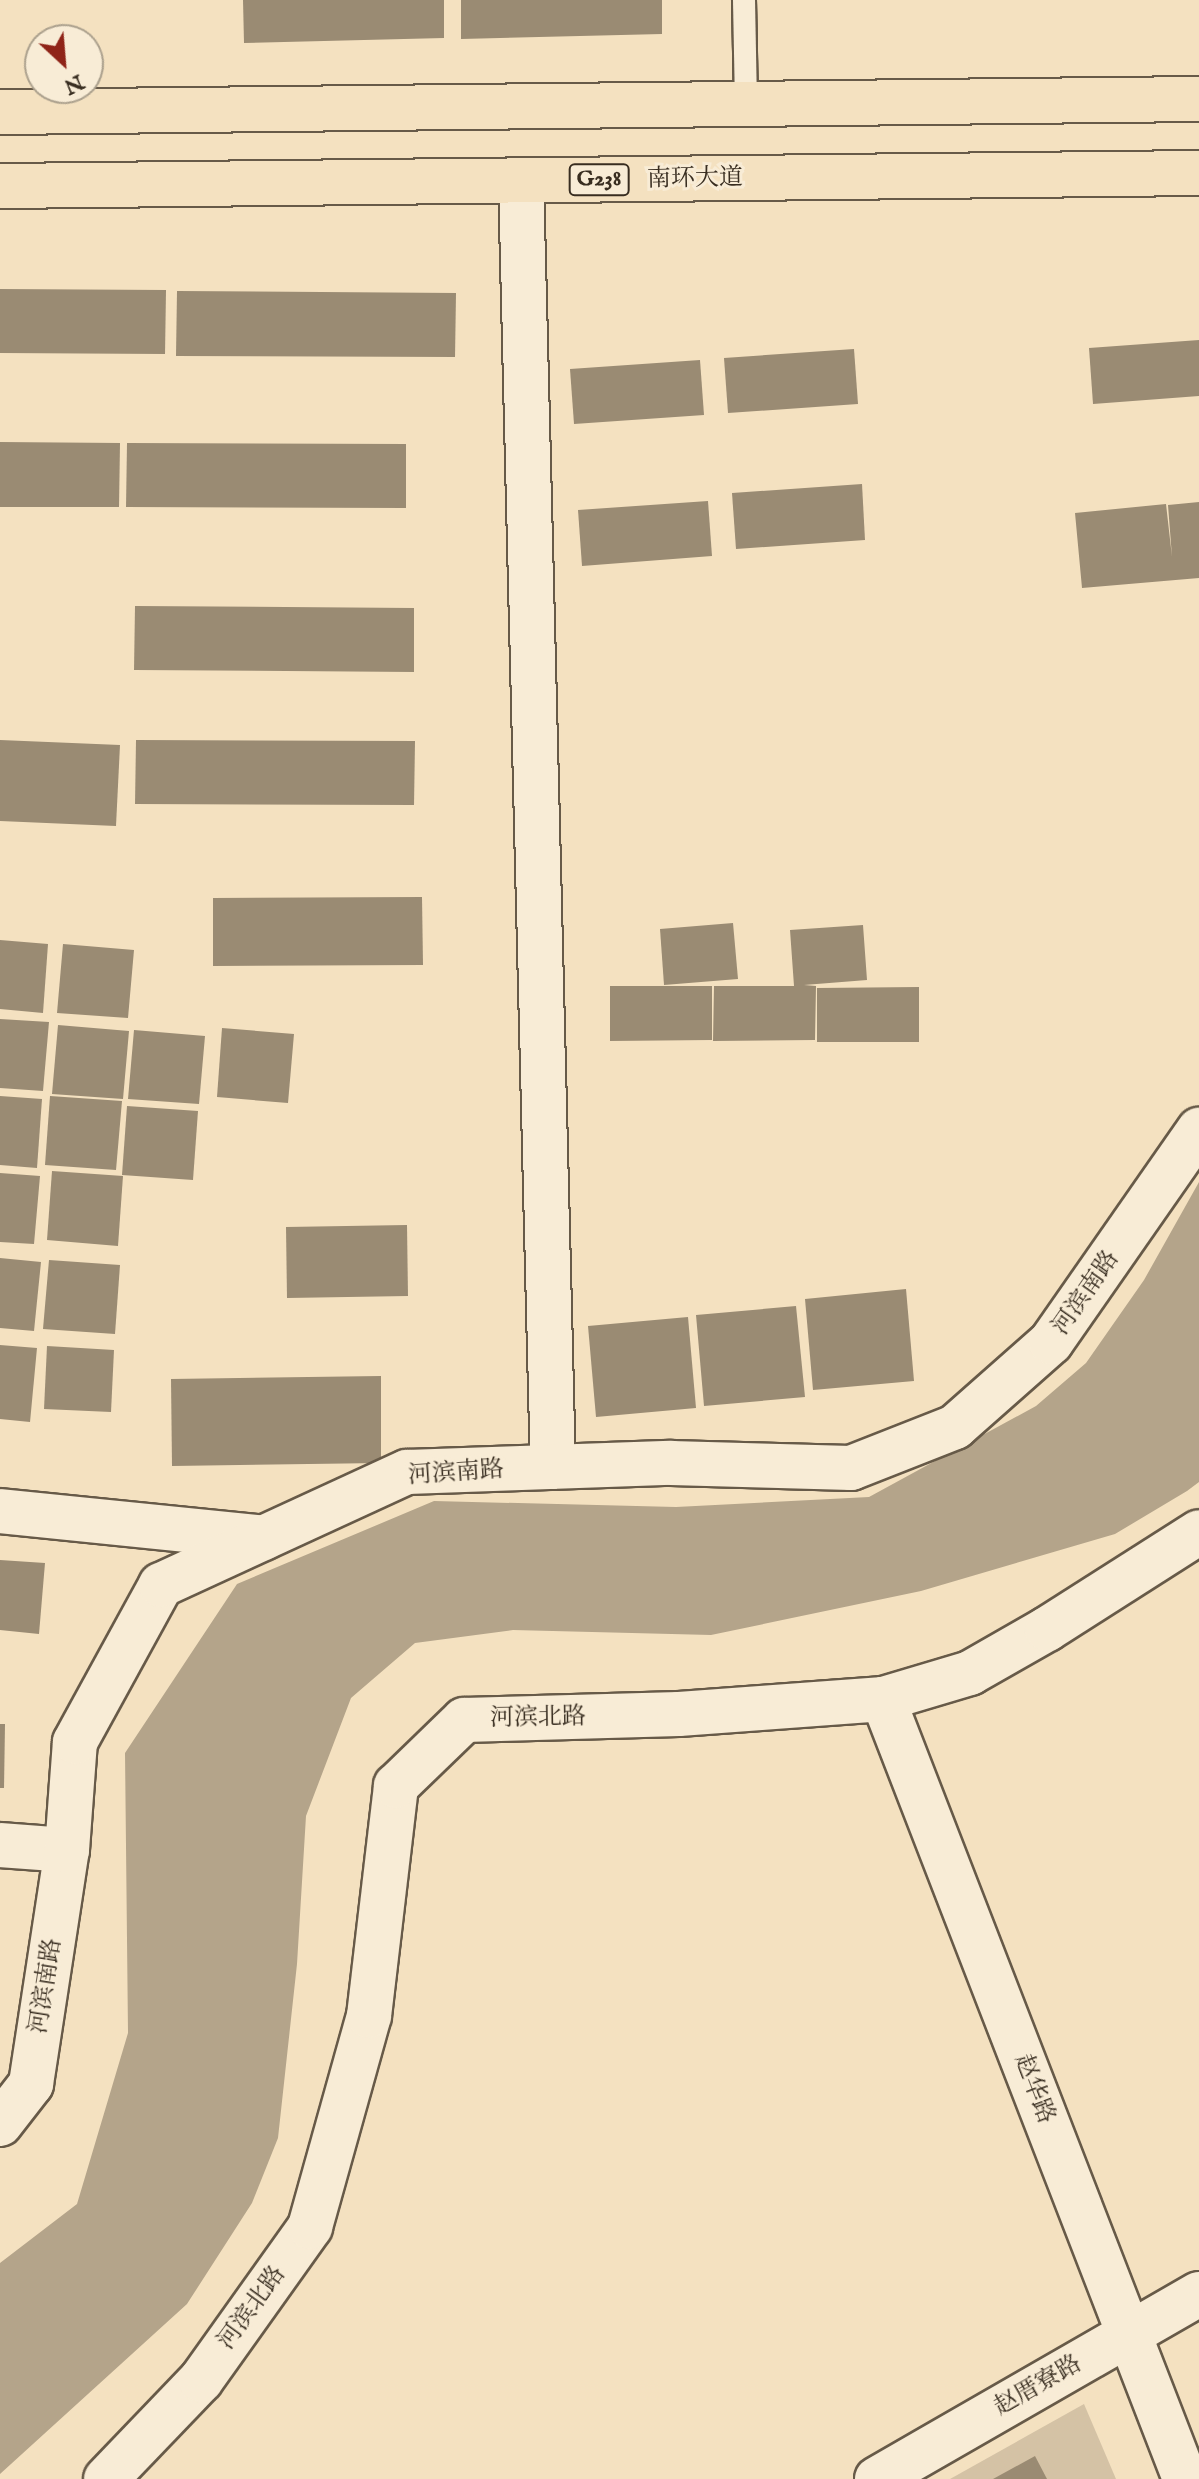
<!DOCTYPE html>
<html>
<head>
<meta charset="utf-8">
<style>
	body { margin:0 }
	#map { position:relative; width:1199px; height:2479px; overflow:hidden; background:#f4e1c0; font-family:"IM FELL English","Noto Serif SC",serif }
	div>[style] { position:absolute }
	.green>* { inset:0; background:#d4c2a5 }
	.water>* { inset:0; background:#b4a48a }
	.building>* { inset:0; background:#9a8b73 }
	.roads { filter:drop-shadow(2px 0 #675a48) drop-shadow(-2px 0 #675a48) drop-shadow(0 2px #675a48) drop-shadow(0 -2px #675a48) }
	.lane>* { height:22px; margin:-11px; padding:0 11px; transform-origin:11px; border-radius:11px; background:#f8ecd6 }
	.street>* { height:44px; margin:-22px; padding:0 22px; transform-origin:22px; border-radius:22px; background:#f8ecd6 }
	.secondary>* { height:44px; margin:-22px; padding:0 22px; transform-origin:22px; border-radius:22px; background:#f8ecd6 }
	.highway>* { height:44px; margin:-22px; padding:0 22px; transform-origin:22px; border-radius:22px; background:#f4e1c0 }
	span { translate:-50% -50%; white-space:nowrap; text-align:center; line-height:1.15; -webkit-text-stroke:6px #f8ecd6; paint-order:stroke }
	.shield-label span { padding:2px 6px; background:#f8ecd6; border:2px solid; border-radius:6px; -webkit-text-stroke-width:0 }
	.shield-label { font-size:22px; color:#382d20; font-weight:700 }
	.street-label { font-size:24px; color:#382d20 }
	.north { position:absolute; left:24px; top:24px; width:80px; height:80px; box-sizing:border-box; background:#f8ecd6; border:2px solid #aba08d; border-radius:50%; rotate:154deg; font-size:22px; font-weight:700; line-height:32px; text-align:center; color:#382d20 }
	.north::after { content:''; display:block; margin:auto; width:28px; height:36px; background:#8f2418; clip-path:polygon(50% 0,100% 100%,50% 72%,0 100%) }
</style>
</head>
<body>
<div id="map">
	<div class="green">
		<i style="clip-path:polygon(1084px 2404px,1116px 2479px,950px 2479px)"></i>
	</div>
	<div class="water">
		<i style="clip-path:polygon(1199px 1182px,1199px 1482px,1187px 1491px,1115px 1534px,921px 1591px,711px 1635px,513px 1630px,415px 1643px,351px 1698px,306px 1816px,297px 1964px,278px 2138px,252px 2203px,187px 2304px,0 2474px,0 2263px,77px 2204px,128px 2033px,125px 1753px,237px 1584px,434px 1501px,676px 1507px,869px 1497px,1036px 1406px,1086px 1363px,1144px 1280px)"></i>
	</div>
	<div class="building">
		<i style="clip-path:polygon(243px 0,444px 0,444px 38px,244px 43px)"></i>
		<i style="clip-path:polygon(461px 0,662px 0,662px 34px,461px 39px)"></i>
		<i style="clip-path:polygon(0 289px,166px 290px,165px 354px,0 353px)"></i>
		<i style="clip-path:polygon(177px 291px,456px 293px,455px 357px,176px 356px)"></i>
		<i style="clip-path:polygon(1199px 340px,1199px 396px,1093px 404px,1089px 348px)"></i>
		<i style="clip-path:polygon(854px 349px,858px 404px,728px 413px,724px 358px)"></i>
		<i style="clip-path:polygon(700px 360px,704px 415px,574px 424px,570px 369px)"></i>
		<i style="clip-path:polygon(0 442px,120px 443px,119px 507px,0 507px)"></i>
		<i style="clip-path:polygon(127px 443px,406px 444px,406px 508px,126px 507px)"></i>
		<i style="clip-path:polygon(862px 484px,865px 540px,736px 549px,732px 493px)"></i>
		<i style="clip-path:polygon(708px 501px,712px 556px,582px 566px,578px 510px)"></i>
		<i style="clip-path:polygon(1199px 502px,1199px 578px,1082px 588px,1075px 513px,1166px 504px,1172px 557px,1168px 505px)"></i>
		<i style="clip-path:polygon(135px 606px,414px 608px,414px 672px,134px 670px)"></i>
		<i style="clip-path:polygon(0 740px,120px 745px,116px 826px,0 821px)"></i>
		<i style="clip-path:polygon(136px 740px,415px 741px,414px 805px,135px 804px)"></i>
		<i style="clip-path:polygon(422px 897px,423px 965px,213px 966px,213px 898px)"></i>
		<i style="clip-path:polygon(733px 923px,738px 979px,664px 985px,660px 929px)"></i>
		<i style="clip-path:polygon(863px 925px,867px 980px,804px 985px,816px 986px,815px 1040px,713px 1041px,714px 986px,794px 986px,790px 930px)"></i>
		<i style="clip-path:polygon(0 940px,48px 944px,43px 1013px,0 1009px)"></i>
		<i style="clip-path:polygon(63px 944px,134px 950px,128px 1018px,57px 1013px)"></i>
		<i style="clip-path:polygon(610px 986px,712px 986px,712px 1040px,610px 1041px)"></i>
		<i style="clip-path:polygon(919px 987px,919px 1042px,817px 1042px,817px 988px)"></i>
		<i style="clip-path:polygon(0 1019px,49px 1022px,43px 1091px,0 1088px)"></i>
		<i style="clip-path:polygon(58px 1025px,129px 1031px,123px 1099px,52px 1094px)"></i>
		<i style="clip-path:polygon(222px 1028px,294px 1034px,288px 1103px,217px 1097px)"></i>
		<i style="clip-path:polygon(134px 1030px,205px 1036px,199px 1104px,128px 1099px)"></i>
		<i style="clip-path:polygon(0 1096px,42px 1099px,37px 1168px,0 1165px)"></i>
		<i style="clip-path:polygon(50px 1096px,122px 1101px,116px 1170px,45px 1165px)"></i>
		<i style="clip-path:polygon(127px 1106px,198px 1111px,193px 1180px,122px 1175px)"></i>
		<i style="clip-path:polygon(52px 1171px,123px 1176px,118px 1246px,47px 1240px)"></i>
		<i style="clip-path:polygon(0 1173px,40px 1176px,34px 1244px,0 1242px)"></i>
		<i style="clip-path:polygon(407px 1225px,408px 1296px,287px 1298px,286px 1227px)"></i>
		<i style="clip-path:polygon(0 1258px,41px 1262px,34px 1331px,0 1328px)"></i>
		<i style="clip-path:polygon(49px 1260px,120px 1265px,115px 1334px,43px 1329px)"></i>
		<i style="clip-path:polygon(906px 1289px,914px 1381px,813px 1390px,805px 1299px)"></i>
		<i style="clip-path:polygon(796px 1306px,805px 1397px,704px 1406px,696px 1315px)"></i>
		<i style="clip-path:polygon(688px 1317px,696px 1408px,596px 1417px,588px 1326px)"></i>
		<i style="clip-path:polygon(0 1345px,37px 1348px,30px 1422px,0 1419px)"></i>
		<i style="clip-path:polygon(47px 1346px,114px 1350px,111px 1412px,44px 1409px)"></i>
		<i style="clip-path:polygon(381px 1376px,381px 1463px,172px 1466px,171px 1379px)"></i>
		<i style="clip-path:polygon(0 1560px,45px 1563px,39px 1634px,0 1630px)"></i>
		<i style="clip-path:polygon(0 1724px,5px 1724px,4px 1788px,0 1788px)"></i>
		<i style="clip-path:polygon(1035px 2456px,1047px 2479px,993px 2479px)"></i>
	</div>
	<div class="roads">
		<div class="lane">
			<i style="left:744px;top:0;width:104px;rotate:88.9deg"></i>
		</div>
		<div class="street">
			<i style="left:521px;top:180px;width:1287px;rotate:88.58deg"></i>
			<i style="left:0;top:1511px;width:265px;rotate:5.8deg"></i>
			<i style="left:0;top:1845px;width:67px;rotate:4.3deg"></i>
		</div>
		<div class="secondary">
			<i style="left:883px;top:1699px;width:836px;rotate:68.83deg"></i>
			<i style="left:0;top:2124px;width:51px;rotate:-52.2deg"></i>
			<i style="left:31px;top:2084px;width:237px;rotate:-81.3deg"></i>
			<i style="left:67px;top:1850px;width:108px;rotate:-85.8deg"></i>
			<i style="left:75px;top:1742px;width:179px;rotate:-61.3deg"></i>
			<i style="left:161px;top:1585px;width:271px;rotate:-24.7deg"></i>
			<i style="left:407px;top:1472px;width:264px;rotate:-2deg"></i>
			<i style="left:671px;top:1463px;width:180px;rotate:1.6deg"></i>
			<i style="left:851px;top:1468px;width:112px;rotate:-21.5deg"></i>
			<i style="left:955px;top:1427px;width:128px;rotate:-41.5deg"></i>
			<i style="left:1051px;top:1342px;width:259px;rotate:-55.1deg"></i>
			<i style="left:106px;top:2479px;width:137px;rotate:-46.2deg"></i>
			<i style="left:201px;top:2380px;width:188px;rotate:-54.5deg"></i>
			<i style="left:310px;top:2227px;width:219px;rotate:-74.4deg"></i>
			<i style="left:369px;top:2016px;width:232px;rotate:-83.3deg"></i>
			<i style="left:396px;top:1786px;width:95px;rotate:-44.1deg"></i>
			<i style="left:464px;top:1720px;width:215px;rotate:-1.6deg"></i>
			<i style="left:679px;top:1714px;width:205px;rotate:-4.2deg"></i>
			<i style="left:883px;top:1699px;width:91px;rotate:-16.6deg"></i>
			<i style="left:970px;top:1673px;width:89px;rotate:-29.7deg"></i>
			<i style="left:1047px;top:1629px;width:180px;rotate:-32.5deg"></i>
			<i style="left:877px;top:2479px;width:371px;rotate:-29.9deg"></i>
		</div>
		<div class="highway">
			<i style="left:0;top:112px;width:1199px;rotate:-0.62deg"></i>
			<i style="left:0;top:186px;width:1199px;rotate:-0.62deg"></i>
		</div>
	</div>
	<div class="shield-label">
		<span style="left:599px;top:180px">G238</span>
	</div>
	<div class="street-label">
		<span style="left:695px;top:179px;rotate:-1deg">南环大道</span>
		<span style="left:1086px;top:1293px;rotate:-55deg">河滨南路</span>
		<span style="left:456px;top:1473px;rotate:-4deg">河滨南路</span>
		<span style="left:538px;top:1718px;rotate:-1deg">河滨北路</span>
		<span style="left:46px;top:1986px;rotate:-81deg">河滨南路</span>
		<span style="left:1034px;top:2089px;rotate:69deg">赵华路</span>
		<span style="left:252px;top:2308px;rotate:-54deg">河滨北路</span>
		<span style="left:1038px;top:2386px;rotate:-30deg">赵厝寮路</span>
	</div>
	<div class="north">N</div>
</div>
</body>
</html>
